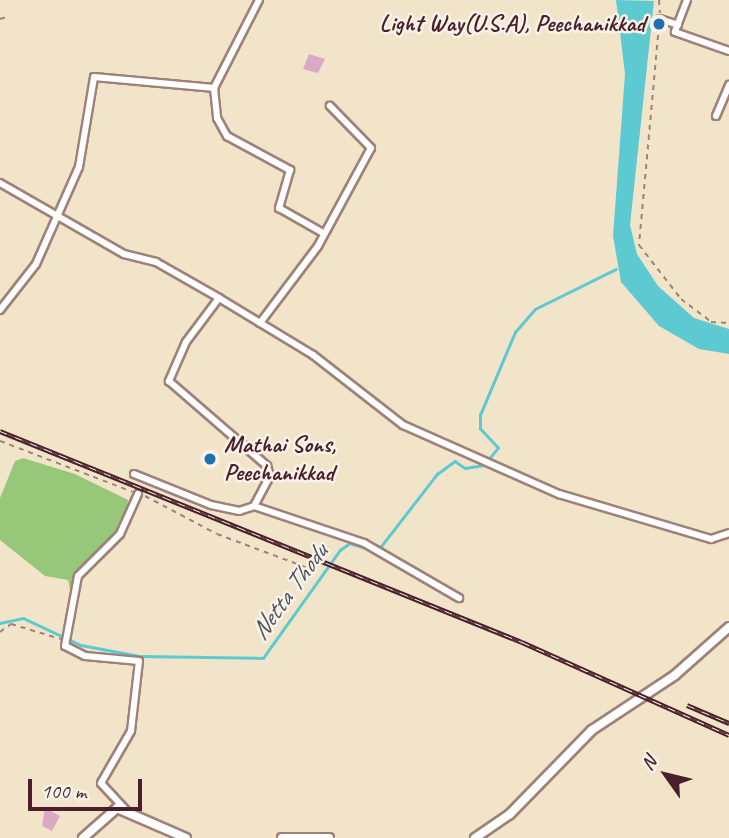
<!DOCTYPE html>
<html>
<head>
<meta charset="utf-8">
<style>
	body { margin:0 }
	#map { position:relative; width:729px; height:838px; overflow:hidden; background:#f1e4c9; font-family:Caveat,sans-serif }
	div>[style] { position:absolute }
	.green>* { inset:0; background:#97c879 }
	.water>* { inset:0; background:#5dcad2 }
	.stream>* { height:2.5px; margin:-1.25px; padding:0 1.25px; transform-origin:1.25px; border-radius:1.25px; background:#5dcad2 }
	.building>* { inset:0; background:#d9a9c5 }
	.path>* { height:2px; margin-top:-1px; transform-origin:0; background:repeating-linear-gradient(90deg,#9e827a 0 5px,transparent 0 10px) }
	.roads { filter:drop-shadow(2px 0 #9e827a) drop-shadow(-2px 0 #9e827a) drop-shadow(0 2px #9e827a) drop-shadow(0 -2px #9e827a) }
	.street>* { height:6px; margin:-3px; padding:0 3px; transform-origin:3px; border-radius:3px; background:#fff }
	.secondary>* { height:8px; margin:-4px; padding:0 4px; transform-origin:4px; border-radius:4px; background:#fff }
	.rail>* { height:5px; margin-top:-2.5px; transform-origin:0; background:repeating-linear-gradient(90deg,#f7f3e8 0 8px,#4a1f2b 0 16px); box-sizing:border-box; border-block:2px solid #4a1f2b }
	.dots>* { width:19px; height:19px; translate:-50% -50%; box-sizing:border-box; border:4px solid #f7f3e8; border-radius:50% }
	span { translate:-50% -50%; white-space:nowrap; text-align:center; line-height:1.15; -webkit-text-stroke:5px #f7f3e8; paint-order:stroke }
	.poi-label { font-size:24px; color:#4a1f2b; font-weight:700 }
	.right { translate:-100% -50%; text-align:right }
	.left { translate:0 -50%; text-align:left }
	.water-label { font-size:26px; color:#50525d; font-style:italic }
	.north { position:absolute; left:631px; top:740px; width:70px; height:70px; -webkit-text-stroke:5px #f7f3e8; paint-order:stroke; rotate:304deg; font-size:19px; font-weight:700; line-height:28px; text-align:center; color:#4a1f2b }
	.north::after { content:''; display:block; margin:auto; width:24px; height:32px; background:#4a1f2b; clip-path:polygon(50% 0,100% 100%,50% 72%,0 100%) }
	.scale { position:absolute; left:28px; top:779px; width:114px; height:32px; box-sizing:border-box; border:4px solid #4a1f2b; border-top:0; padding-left:9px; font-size:21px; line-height:24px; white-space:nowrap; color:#4a1f2b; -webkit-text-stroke:5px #f7f3e8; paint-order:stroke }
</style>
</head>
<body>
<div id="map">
	<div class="green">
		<i style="clip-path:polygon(23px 458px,75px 474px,128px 500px,125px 521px,76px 574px,72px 598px,68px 580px,45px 576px,0 540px,0 498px,15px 461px)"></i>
	</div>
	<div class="water">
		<i style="clip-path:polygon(616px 0,654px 1px,630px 225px,637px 254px,658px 286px,694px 318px,729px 329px,729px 354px,699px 349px,659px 326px,621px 282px,613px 236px,625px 74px)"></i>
	</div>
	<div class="stream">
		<i style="left:379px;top:549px;width:95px;rotate:-52.3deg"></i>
		<i style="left:437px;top:474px;width:22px;rotate:-36deg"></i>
		<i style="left:455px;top:461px;width:12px;rotate:35deg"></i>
		<i style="left:465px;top:468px;width:19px;rotate:-9deg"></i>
		<i style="left:484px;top:465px;width:22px;rotate:-51deg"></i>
		<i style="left:498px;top:448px;width:26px;rotate:-133deg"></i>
		<i style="left:480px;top:429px;width:14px;rotate:-90deg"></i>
		<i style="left:480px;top:415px;width:90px;rotate:-67.1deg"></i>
		<i style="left:515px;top:332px;width:30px;rotate:-49deg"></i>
		<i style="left:535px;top:309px;width:90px;rotate:-26.3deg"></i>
		<i style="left:0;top:623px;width:24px;rotate:-12deg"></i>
		<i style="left:23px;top:618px;width:64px;rotate:25deg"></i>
		<i style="left:81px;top:645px;width:59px;rotate:10.7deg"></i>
		<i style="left:139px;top:656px;width:124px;rotate:0.9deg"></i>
		<i style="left:263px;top:658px;width:133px;rotate:-54.5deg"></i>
		<i style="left:340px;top:550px;width:12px;rotate:-35deg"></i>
		<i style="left:350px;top:543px;width:23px;rotate:18deg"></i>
	</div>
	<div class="building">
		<i style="clip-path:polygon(309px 54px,325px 59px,318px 73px,303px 69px)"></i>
		<i style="clip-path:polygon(45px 808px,60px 816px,52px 831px,42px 826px)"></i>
	</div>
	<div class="path">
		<i style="left:659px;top:0;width:13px;rotate:86deg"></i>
		<i style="left:0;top:19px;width:9px;rotate:-18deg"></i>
		<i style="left:659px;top:25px;width:221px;rotate:95.2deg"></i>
		<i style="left:639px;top:245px;width:68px;rotate:52.1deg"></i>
		<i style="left:681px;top:299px;width:38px;rotate:37deg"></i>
		<i style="left:711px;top:322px;width:18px;rotate:3deg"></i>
		<i style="left:0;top:441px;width:142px;rotate:21deg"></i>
		<i style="left:145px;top:496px;width:81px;rotate:27.8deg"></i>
		<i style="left:217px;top:534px;width:106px;rotate:20.5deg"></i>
		<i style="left:0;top:632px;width:14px;rotate:-36deg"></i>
		<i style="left:11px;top:624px;width:52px;rotate:16.7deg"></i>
	</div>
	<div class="roads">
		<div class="street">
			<i style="left:259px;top:0;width:99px;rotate:117.1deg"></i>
			<i style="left:214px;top:88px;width:30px;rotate:84deg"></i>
			<i style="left:217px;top:118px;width:21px;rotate:61deg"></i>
			<i style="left:227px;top:136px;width:72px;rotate:28.4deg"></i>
			<i style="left:290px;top:170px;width:40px;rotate:106deg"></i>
			<i style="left:279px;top:208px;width:51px;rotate:29.6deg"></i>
			<i style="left:687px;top:0;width:34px;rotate:111deg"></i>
			<i style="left:675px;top:32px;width:57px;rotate:19.4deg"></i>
			<i style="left:660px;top:19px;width:19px;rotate:18deg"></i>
			<i style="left:716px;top:116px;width:34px;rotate:-67deg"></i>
			<i style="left:0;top:183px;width:143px;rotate:29.8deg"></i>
			<i style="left:124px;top:254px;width:33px;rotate:14deg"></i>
			<i style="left:156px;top:262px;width:73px;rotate:29.7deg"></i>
			<i style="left:219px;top:298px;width:110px;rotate:31.2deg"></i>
			<i style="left:313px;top:355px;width:114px;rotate:37.9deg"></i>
			<i style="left:403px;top:425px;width:171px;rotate:23.9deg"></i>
			<i style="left:559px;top:494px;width:159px;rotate:16.5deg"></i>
			<i style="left:711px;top:539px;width:19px;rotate:-18deg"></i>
			<i style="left:219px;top:298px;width:55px;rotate:126.9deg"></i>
			<i style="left:186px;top:342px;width:43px;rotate:113.6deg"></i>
			<i style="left:169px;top:381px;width:130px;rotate:40.9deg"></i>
			<i style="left:267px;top:466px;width:10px;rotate:73deg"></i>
			<i style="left:270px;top:476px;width:34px;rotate:118deg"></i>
			<i style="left:0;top:310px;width:58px;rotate:-52deg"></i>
			<i style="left:36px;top:264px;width:106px;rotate:-66.1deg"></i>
			<i style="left:79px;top:167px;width:91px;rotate:-80.5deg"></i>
			<i style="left:94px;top:77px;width:121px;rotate:5.2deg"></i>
			<i style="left:260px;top:323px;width:96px;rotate:-53deg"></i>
			<i style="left:318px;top:246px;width:111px;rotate:-61.6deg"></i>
			<i style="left:371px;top:148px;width:59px;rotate:-134.3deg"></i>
			<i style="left:134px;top:474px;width:83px;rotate:21.9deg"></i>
			<i style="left:211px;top:505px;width:29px;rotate:12deg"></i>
			<i style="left:239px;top:511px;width:16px;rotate:-18deg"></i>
			<i style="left:254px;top:506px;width:116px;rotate:18.6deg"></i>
			<i style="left:364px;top:543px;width:110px;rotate:30.1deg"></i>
			<i style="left:125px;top:809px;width:35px;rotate:-133deg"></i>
			<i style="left:101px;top:783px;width:60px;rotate:-60deg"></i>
			<i style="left:131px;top:731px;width:70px;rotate:-83.5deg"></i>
			<i style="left:139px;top:661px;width:54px;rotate:-174.7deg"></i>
			<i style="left:85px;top:656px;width:22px;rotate:-153deg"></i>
			<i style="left:65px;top:646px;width:71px;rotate:-79.5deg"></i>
			<i style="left:78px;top:576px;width:59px;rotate:-45deg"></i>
			<i style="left:120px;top:534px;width:44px;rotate:-65.8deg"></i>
		</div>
		<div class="secondary">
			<i style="left:83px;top:838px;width:45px;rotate:-41.4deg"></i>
			<i style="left:117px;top:808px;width:75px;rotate:23.5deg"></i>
			<i style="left:282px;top:838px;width:47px"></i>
			<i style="left:475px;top:838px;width:42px;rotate:-34.4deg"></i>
			<i style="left:510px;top:814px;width:117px;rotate:-45.7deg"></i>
			<i style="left:592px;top:730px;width:100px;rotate:-33.5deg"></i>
			<i style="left:675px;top:675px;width:72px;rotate:-41.6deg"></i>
		</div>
	</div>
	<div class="rail">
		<i style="left:0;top:431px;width:563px;rotate:22.01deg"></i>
		<i style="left:522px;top:642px;width:227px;rotate:24.2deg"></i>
		<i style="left:687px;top:705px;width:46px;rotate:23.2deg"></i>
	</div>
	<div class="dots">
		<i style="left:659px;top:24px;background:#1f6fb2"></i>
		<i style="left:210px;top:459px;background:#1f6fb2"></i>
	</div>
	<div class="poi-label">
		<span class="right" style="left:645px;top:24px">Light Way(U.S.A), Peechanikkad</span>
		<span class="left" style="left:224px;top:459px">Mathai Sons,<br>Peechanikkad</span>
	</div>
	<div class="water-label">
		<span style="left:289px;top:592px;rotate:-54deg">Netta Thodu</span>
	</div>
	<div class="north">N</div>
	<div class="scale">100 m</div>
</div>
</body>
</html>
